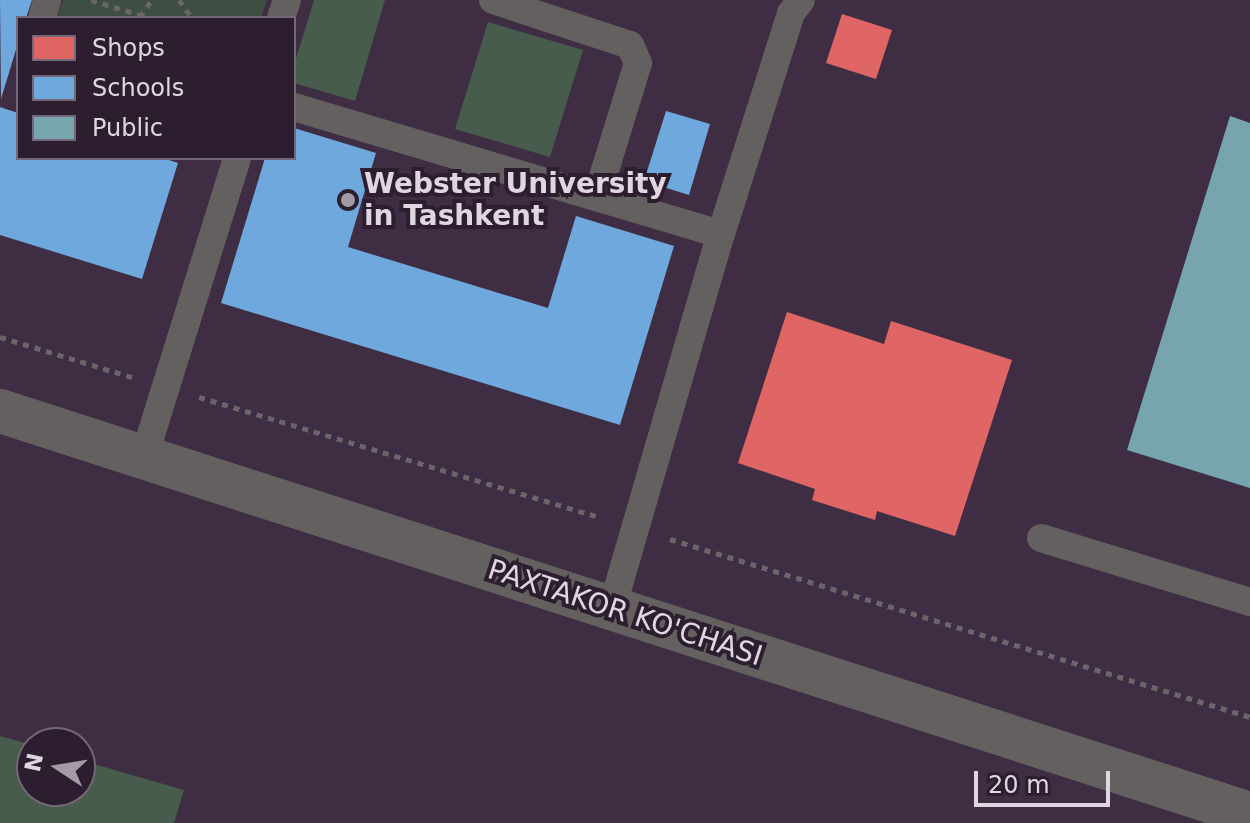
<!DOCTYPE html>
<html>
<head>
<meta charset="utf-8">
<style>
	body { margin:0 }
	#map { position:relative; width:1250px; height:823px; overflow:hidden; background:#332b36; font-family:"DejaVu Sans",sans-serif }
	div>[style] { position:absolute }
	.built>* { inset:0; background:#3f2d44 }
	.green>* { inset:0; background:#3d4e42 }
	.forest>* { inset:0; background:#475c4c }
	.shops>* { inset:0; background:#e06666 }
	.schools>* { inset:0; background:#6fa8dc }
	.public>* { inset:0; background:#76a5af }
	.path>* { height:5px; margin-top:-2.5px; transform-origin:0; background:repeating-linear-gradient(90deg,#6a6568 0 6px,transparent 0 12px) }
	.lane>* { height:28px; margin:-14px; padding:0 14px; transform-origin:14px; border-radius:14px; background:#656060 }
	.street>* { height:44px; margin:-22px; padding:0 22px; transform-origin:22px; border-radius:22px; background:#656060 }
	.dots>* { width:22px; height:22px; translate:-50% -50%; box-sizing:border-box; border:4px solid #2c1d2f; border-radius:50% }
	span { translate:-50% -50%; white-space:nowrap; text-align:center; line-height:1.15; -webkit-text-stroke:8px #2c1d2f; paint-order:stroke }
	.poi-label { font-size:28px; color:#e0d6e2; font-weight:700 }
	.left { translate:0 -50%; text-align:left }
	.street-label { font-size:28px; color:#e0d6e2 }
	.legend { position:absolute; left:16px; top:16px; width:280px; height:144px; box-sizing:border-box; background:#2c1d2f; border:2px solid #746777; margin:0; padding:10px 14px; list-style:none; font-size:24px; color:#e0d6e2 }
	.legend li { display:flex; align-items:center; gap:16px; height:40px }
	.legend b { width:40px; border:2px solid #746777 }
	.north { position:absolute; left:16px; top:727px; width:80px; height:80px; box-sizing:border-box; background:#2c1d2f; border:2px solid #746777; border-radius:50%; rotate:282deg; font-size:22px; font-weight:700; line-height:32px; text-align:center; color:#e0d6e2 }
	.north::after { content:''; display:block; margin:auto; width:28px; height:36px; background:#a39aa6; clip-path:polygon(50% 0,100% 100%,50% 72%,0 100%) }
	.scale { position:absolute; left:974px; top:771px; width:136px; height:36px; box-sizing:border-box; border:4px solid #e0d6e2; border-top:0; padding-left:10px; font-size:24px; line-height:28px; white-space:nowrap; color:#e0d6e2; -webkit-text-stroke:6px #2c1d2f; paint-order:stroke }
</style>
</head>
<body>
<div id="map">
	<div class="built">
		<i style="clip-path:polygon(evenodd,0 0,1250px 0,1250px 823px,0 823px,0 0,18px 18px,294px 18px,294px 158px,18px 158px,18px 18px,0 0,32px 743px,80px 743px,80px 791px,32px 791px,32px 743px)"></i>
	</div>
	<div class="green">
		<i style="clip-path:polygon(63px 0,267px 0,261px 18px,57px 18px)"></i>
	</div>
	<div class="forest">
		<i style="clip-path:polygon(314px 0,385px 0,355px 101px,294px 83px,294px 65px)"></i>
		<i style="clip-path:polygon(488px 22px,583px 50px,550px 157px,455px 129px)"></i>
		<i style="clip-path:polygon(0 736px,32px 745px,32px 791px,80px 791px,80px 760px,184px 790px,174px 823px,0 823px)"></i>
	</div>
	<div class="shops">
		<i style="clip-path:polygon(842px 14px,892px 30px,876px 79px,826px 63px)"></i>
		<i style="clip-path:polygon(787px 312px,884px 344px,891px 321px,1012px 360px,955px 536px,877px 511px,875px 520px,812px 500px,815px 489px,738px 463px)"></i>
	</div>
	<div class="schools">
		<i style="clip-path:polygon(0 0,32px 0,26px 18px,18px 18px,18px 43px,1px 99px)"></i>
		<i style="clip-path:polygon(0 107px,18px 113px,18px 158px,163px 158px,178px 163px,142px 279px,0 235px)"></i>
		<i style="clip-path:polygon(666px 111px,710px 124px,689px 195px,644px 181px)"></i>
		<i style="clip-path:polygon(294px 128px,376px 153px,348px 247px,548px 308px,576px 216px,674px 246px,620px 425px,221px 303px,265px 158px,294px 158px)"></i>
	</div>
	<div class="public">
		<i style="clip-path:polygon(1230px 116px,1250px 123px,1250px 488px,1127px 450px)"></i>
	</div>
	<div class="path">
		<i style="left:91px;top:0;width:51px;rotate:17deg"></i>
		<i style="left:179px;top:0;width:22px;rotate:54deg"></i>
		<i style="left:140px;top:17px;width:21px;rotate:-55deg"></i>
		<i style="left:0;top:337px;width:138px;rotate:16.9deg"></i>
		<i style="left:199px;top:397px;width:418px;rotate:16.7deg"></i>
		<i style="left:670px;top:539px;width:607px;rotate:17.06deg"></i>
	</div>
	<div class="lane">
		<i style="left:493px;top:0;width:144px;rotate:18.2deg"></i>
		<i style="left:630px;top:45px;width:20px;rotate:66deg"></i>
		<i style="left:638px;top:63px;width:139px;rotate:107.1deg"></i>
		<i style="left:42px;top:18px;width:19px;rotate:-74deg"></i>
		<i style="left:281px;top:18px;width:19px;rotate:-72deg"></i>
		<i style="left:294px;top:107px;width:445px;rotate:16.6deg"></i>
		<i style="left:144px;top:457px;width:313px;rotate:-72.7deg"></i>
		<i style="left:1041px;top:538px;width:219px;rotate:17deg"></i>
		<i style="left:612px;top:608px;width:390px;rotate:-73.8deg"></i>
		<i style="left:721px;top:234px;width:232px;rotate:-72.4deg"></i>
		<i style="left:791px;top:13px;width:16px;rotate:-52deg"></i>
	</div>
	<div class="street">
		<i style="left:0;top:411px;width:1313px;rotate:17.87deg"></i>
	</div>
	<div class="dots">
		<i style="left:348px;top:200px;background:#a39aa6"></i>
	</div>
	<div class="poi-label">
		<span class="left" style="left:364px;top:200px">Webster University<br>in Tashkent</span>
	</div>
	<div class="street-label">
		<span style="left:625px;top:613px;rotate:18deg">PAXTAKOR KO'CHASI</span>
	</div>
	<ul class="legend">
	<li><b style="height:22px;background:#e06666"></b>Shops</li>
	<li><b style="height:22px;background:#6fa8dc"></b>Schools</li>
	<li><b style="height:22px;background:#76a5af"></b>Public</li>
	</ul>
	<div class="north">N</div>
	<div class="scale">20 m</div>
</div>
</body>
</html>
